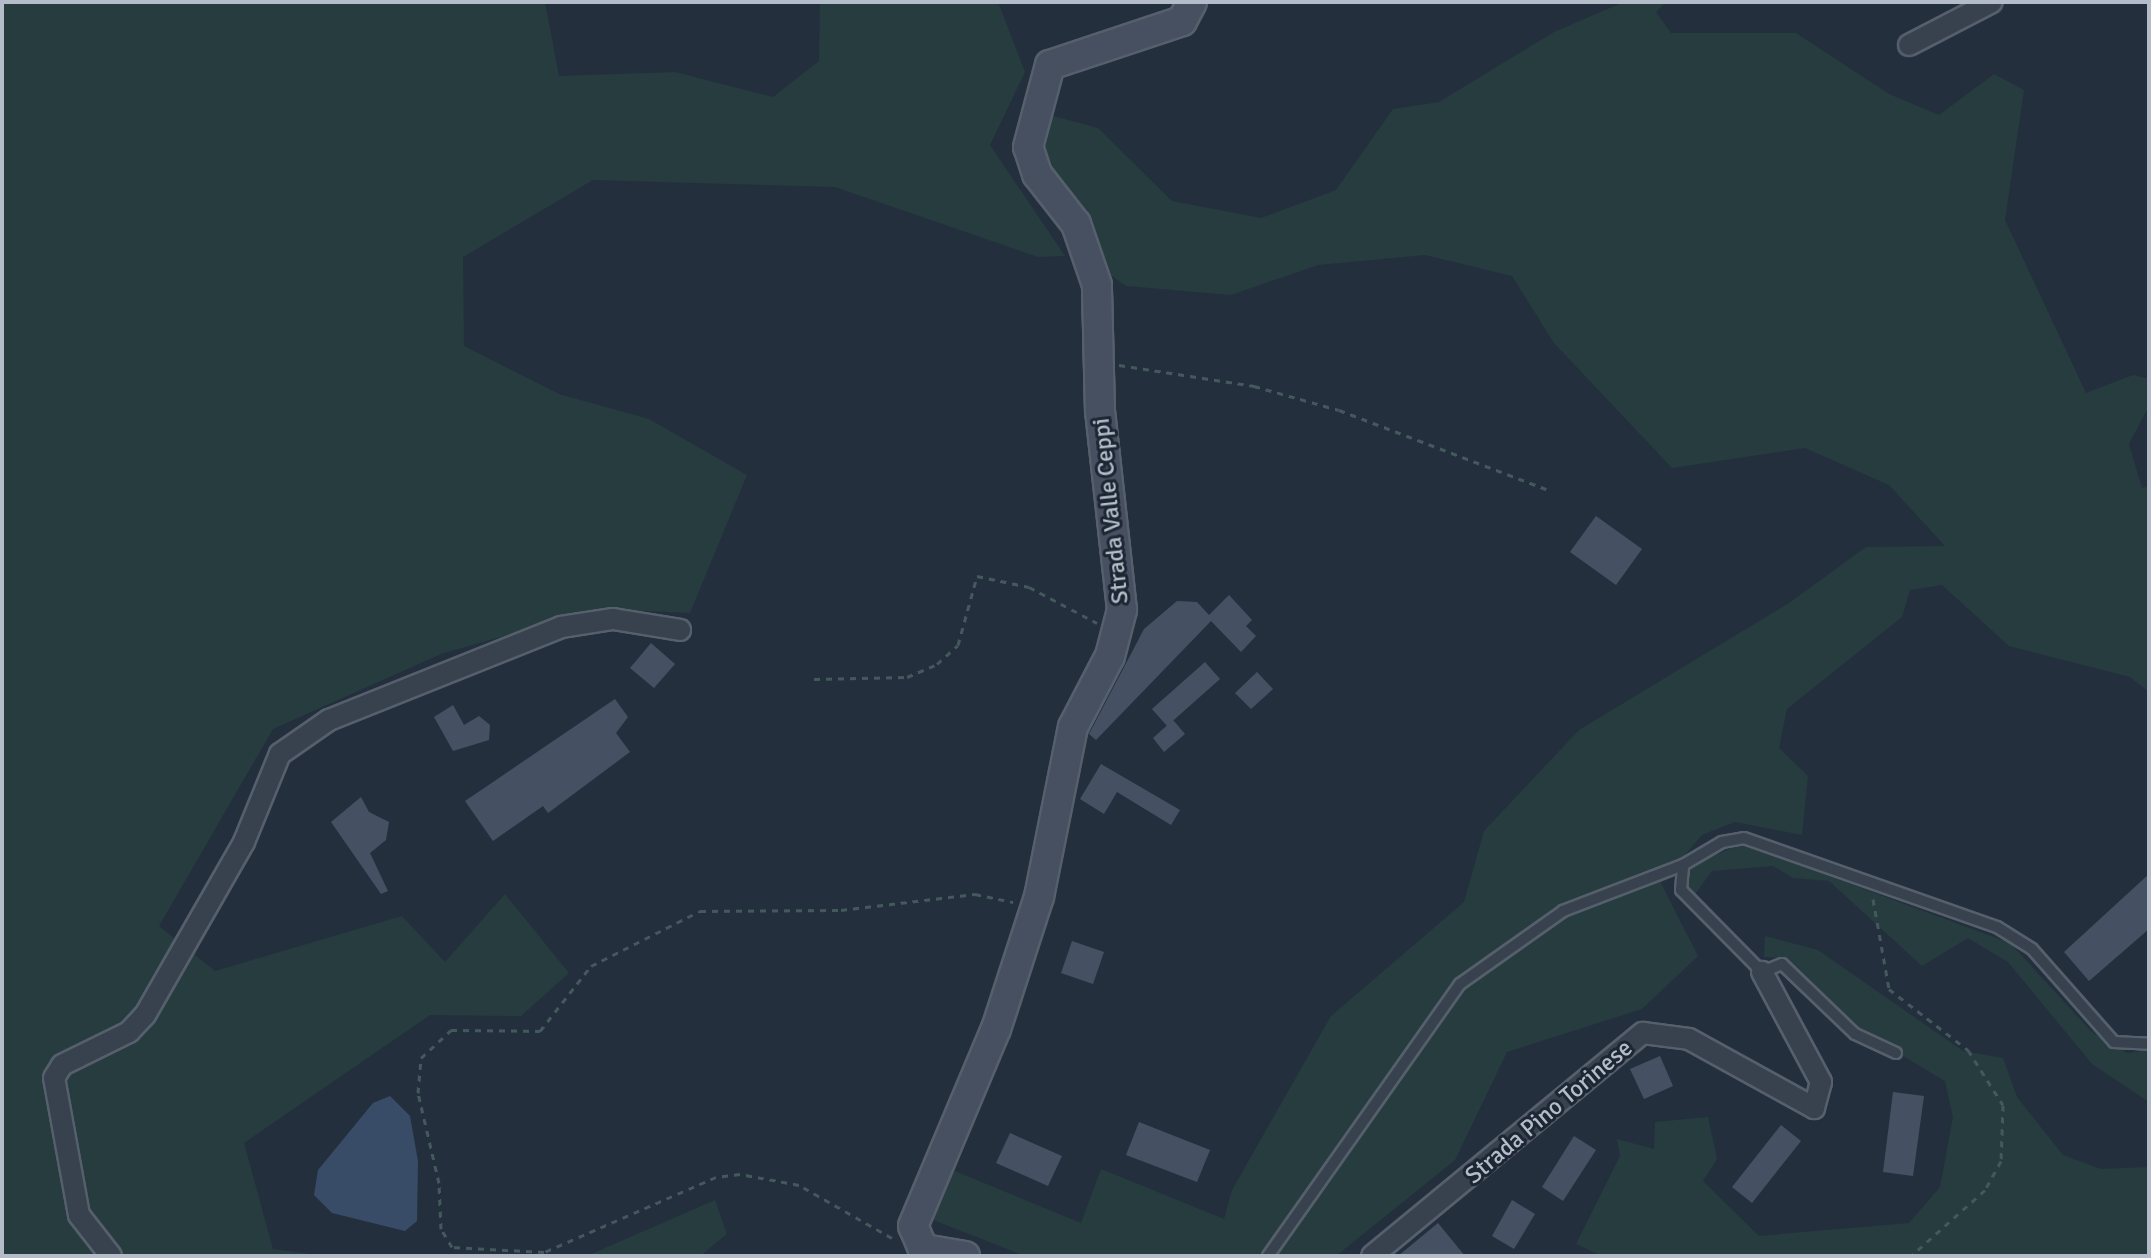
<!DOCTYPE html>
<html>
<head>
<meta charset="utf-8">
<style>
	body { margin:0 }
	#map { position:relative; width:2151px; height:1258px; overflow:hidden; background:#242f3e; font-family:Signika,sans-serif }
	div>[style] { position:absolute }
	.green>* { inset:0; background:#263c3f }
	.water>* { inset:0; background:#394c67 }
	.building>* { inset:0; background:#455162 }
	.path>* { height:3px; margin-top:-1.5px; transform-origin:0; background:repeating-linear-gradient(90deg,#44595c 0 6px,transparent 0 12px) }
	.roads { filter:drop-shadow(2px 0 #565f6c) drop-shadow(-2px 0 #565f6c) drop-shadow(0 2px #565f6c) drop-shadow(0 -2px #565f6c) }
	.lane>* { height:10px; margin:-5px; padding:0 5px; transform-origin:5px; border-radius:5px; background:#38414e }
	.street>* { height:20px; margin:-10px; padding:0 10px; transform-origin:10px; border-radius:10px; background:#38414e }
	.secondary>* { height:28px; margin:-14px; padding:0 14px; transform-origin:14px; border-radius:14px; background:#465061 }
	span { translate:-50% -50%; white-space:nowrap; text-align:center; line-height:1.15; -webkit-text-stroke:6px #1d2633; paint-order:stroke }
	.street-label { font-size:24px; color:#b4bcc9 }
	.frame { position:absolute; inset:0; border:4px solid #b4bcc9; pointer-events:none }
</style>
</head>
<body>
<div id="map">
	<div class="green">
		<i style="clip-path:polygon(2px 2px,545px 2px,559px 76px,675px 72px,773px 97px,819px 61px,820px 2px,998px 2px,1025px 72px,990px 145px,1065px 256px,1038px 257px,835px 187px,593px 180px,463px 257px,464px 346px,559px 394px,649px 419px,747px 475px,690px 613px,599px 609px,441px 654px,273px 729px,159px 926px,215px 971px,402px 916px,445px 962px,505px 894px,569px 973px,521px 1016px,430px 1015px,244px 1143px,273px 1249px,325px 1256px,2px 1256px)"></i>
		<i style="clip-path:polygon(1624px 2px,1666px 2px,1656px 12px,1671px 33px,1796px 33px,1889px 94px,1939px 115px,1994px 74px,2024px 90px,2005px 220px,2086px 393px,2133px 375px,2149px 379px,2149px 406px,2129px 444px,2142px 488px,2149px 486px,2149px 692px,2130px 677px,2009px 646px,1942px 585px,1910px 590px,1902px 617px,1787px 709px,1779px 748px,1808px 776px,1802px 835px,1735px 822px,1702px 835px,1661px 883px,1698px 956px,1642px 1009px,1507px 1052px,1455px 1160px,1336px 1256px,1025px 1256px,928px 1218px,950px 1169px,1081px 1223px,1101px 1169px,1224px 1219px,1232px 1190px,1331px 1016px,1464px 902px,1484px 831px,1579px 730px,1789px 603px,1866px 547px,1945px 546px,1889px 485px,1805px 448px,1672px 468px,1554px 343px,1512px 276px,1425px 255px,1318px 265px,1231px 295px,1126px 286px,1108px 273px,1074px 206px,1038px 161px,1050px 115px,1098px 128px,1172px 201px,1261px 218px,1336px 190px,1393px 109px,1439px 102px,1554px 32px)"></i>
		<i style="clip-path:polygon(1742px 844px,2010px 943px,2092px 1032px,2127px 1053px,2149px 1050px,2149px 1102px,2092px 1064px,2008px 962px,1968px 938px,1922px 966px,1829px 881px,1793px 878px,1773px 866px,1712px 871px,1693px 897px,1683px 885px,1688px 866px)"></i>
		<i style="clip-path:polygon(1765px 936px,1818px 950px,1963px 1051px,2003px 1058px,2017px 1097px,2063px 1155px,2101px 1169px,2149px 1167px,2149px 1256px,1602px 1256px,1576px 1244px,1620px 1156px,1617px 1139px,1654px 1149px,1655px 1122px,1708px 1117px,1717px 1159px,1703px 1181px,1759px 1236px,1909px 1223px,1940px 1187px,1953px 1117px,1945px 1081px,1856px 1028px,1780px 958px,1764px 957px)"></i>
		<i style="clip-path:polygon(715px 1200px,727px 1234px,700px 1256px,587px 1256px)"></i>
	</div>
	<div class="water">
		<i style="clip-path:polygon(390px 1096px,410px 1116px,418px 1161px,417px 1221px,405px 1231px,332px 1213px,314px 1195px,318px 1170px,373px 1103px)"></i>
	</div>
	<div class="building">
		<i style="clip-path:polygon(1596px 516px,1642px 549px,1616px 585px,1570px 552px)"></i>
		<i style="clip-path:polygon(1229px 595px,1252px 620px,1246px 626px,1256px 636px,1241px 652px,1211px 621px,1096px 740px,1089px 734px,1144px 629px,1177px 601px,1197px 602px,1209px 615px)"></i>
		<i style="clip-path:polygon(651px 643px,675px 664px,654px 688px,630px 668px)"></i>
		<i style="clip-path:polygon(1205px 662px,1220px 679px,1167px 726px,1152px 709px)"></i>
		<i style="clip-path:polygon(1257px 672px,1273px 689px,1251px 709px,1235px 693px)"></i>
		<i style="clip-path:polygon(615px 699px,628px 717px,616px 733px,630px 752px,548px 813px,543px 806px,493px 841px,465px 801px)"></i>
		<i style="clip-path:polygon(453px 705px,464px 725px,479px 716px,490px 725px,489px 740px,453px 751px,434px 717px)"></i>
		<i style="clip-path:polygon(1173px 720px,1185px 734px,1164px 752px,1153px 738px)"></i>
		<i style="clip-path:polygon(1101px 764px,1180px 810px,1171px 825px,1117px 792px,1104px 814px,1080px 799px)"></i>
		<i style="clip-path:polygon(361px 797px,369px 812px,389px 822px,386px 840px,370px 853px,388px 891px,381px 894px,331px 822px)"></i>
		<i style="clip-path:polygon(2149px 874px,2149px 929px,2089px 981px,2064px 952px)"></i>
		<i style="clip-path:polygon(1072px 941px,1104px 952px,1093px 984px,1061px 973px)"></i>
		<i style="clip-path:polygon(1660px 1056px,1673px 1086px,1644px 1099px,1630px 1069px)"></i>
		<i style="clip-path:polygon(1893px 1092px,1924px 1096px,1913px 1176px,1883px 1172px)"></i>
		<i style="clip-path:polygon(1139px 1122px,1210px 1150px,1197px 1182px,1126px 1155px)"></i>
		<i style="clip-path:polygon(1781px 1125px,1801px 1141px,1752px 1203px,1732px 1187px)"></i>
		<i style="clip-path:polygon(1010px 1133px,1062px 1156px,1048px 1186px,996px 1163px)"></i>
		<i style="clip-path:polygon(1574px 1136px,1596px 1150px,1563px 1201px,1542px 1187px)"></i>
		<i style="clip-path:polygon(1512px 1200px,1535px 1214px,1514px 1249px,1492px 1236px)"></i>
		<i style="clip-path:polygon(1438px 1223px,1465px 1256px,1398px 1256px)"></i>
	</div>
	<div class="path">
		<i style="left:1119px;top:365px;width:137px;rotate:8.8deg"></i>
		<i style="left:1254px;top:386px;width:88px;rotate:15.8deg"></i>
		<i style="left:1339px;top:410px;width:225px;rotate:20.9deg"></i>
		<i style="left:814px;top:679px;width:93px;rotate:-1.2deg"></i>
		<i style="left:907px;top:677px;width:33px;rotate:-23deg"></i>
		<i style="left:937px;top:664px;width:28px;rotate:-42deg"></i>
		<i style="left:958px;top:645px;width:72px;rotate:-74.6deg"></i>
		<i style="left:977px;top:576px;width:53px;rotate:11.9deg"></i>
		<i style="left:1029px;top:587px;width:77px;rotate:27.9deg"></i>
		<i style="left:1873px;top:899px;width:91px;rotate:79.9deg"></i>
		<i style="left:1889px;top:989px;width:100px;rotate:37.7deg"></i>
		<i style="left:1968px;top:1050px;width:65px;rotate:57.5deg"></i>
		<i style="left:2003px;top:1105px;width:56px;rotate:92deg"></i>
		<i style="left:2001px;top:1161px;width:33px;rotate:119deg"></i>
		<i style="left:1985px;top:1190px;width:99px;rotate:138.3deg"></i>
		<i style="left:892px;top:1238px;width:107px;rotate:-150.3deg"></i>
		<i style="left:799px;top:1185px;width:60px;rotate:-169.4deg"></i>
		<i style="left:740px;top:1174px;width:24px;rotate:173deg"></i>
		<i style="left:716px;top:1177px;width:188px;rotate:156.4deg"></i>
		<i style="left:544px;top:1252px;width:92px;rotate:-176.9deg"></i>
		<i style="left:452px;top:1247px;width:21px;rotate:-121deg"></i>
		<i style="left:441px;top:1229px;width:46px;rotate:-92.5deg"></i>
		<i style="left:439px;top:1183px;width:92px;rotate:-103.1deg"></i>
		<i style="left:418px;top:1093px;width:35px;rotate:-85deg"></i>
		<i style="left:421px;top:1058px;width:41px;rotate:-43deg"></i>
		<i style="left:451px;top:1030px;width:89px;rotate:0.6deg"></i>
		<i style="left:540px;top:1031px;width:83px;rotate:-51.9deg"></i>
		<i style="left:591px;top:966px;width:122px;rotate:-26.8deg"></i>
		<i style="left:700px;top:911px;width:141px;rotate:-0.4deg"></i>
		<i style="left:841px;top:910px;width:135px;rotate:-6.8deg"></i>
		<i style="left:975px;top:894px;width:39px;rotate:12deg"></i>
	</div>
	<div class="roads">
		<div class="lane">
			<i style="left:1896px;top:1053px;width:45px;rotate:-155.1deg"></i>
			<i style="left:1855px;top:1034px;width:101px;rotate:-136.2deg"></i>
			<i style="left:1782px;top:964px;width:22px;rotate:158deg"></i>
			<i style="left:1762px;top:972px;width:115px;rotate:-134.6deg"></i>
			<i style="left:1681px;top:890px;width:25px;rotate:-85deg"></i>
			<i style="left:1683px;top:865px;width:45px;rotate:-30.5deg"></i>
			<i style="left:1722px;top:842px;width:22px;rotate:-10deg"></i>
			<i style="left:1744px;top:838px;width:268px;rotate:19.4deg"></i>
			<i style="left:1997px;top:927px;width:41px;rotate:32.2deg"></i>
			<i style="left:2032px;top:949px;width:124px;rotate:48.6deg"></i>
			<i style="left:2114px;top:1042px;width:35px;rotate:3deg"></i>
			<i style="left:1268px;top:1256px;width:333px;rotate:-54.8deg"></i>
			<i style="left:1460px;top:984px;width:126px;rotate:-35.3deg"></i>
			<i style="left:1563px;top:911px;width:129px;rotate:-21deg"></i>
		</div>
		<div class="street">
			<i style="left:1909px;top:45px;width:93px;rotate:-27.4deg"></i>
			<i style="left:111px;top:1256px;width:52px;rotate:-128deg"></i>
			<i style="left:79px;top:1215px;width:139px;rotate:-100.3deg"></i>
			<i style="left:54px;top:1078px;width:15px;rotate:-58deg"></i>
			<i style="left:62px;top:1065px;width:75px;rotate:-26.2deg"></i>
			<i style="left:129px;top:1032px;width:23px;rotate:-47deg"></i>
			<i style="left:145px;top:1015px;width:199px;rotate:-60.2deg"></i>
			<i style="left:244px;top:842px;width:95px;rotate:-67.8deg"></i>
			<i style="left:280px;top:754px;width:60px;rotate:-34.8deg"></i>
			<i style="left:329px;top:720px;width:250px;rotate:-21.8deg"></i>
			<i style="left:561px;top:627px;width:53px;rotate:-8.7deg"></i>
			<i style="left:613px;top:619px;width:68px;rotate:9.3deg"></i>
			<i style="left:1372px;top:1256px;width:351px;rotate:-39.5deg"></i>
			<i style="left:1643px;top:1033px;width:46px;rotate:7.4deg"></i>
			<i style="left:1689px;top:1039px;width:143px;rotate:28.9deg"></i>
			<i style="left:1814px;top:1108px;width:27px;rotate:-75deg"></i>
			<i style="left:1821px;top:1082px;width:125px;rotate:-118.2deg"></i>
		</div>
		<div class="secondary">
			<i style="left:965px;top:1256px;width:43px;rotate:-170.5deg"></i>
			<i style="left:923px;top:1249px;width:25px;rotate:-113deg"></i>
			<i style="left:913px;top:1226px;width:214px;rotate:-67.2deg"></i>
			<i style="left:996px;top:1029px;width:139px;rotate:-72deg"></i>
			<i style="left:1039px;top:897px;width:173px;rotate:-78.7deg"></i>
			<i style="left:1073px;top:727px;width:80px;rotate:-62.5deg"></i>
			<i style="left:1110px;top:656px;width:48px;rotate:-75.4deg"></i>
			<i style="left:1122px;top:610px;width:199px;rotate:-96.3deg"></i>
			<i style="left:1100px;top:412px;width:127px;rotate:-91.4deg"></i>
			<i style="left:1097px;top:285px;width:65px;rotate:-109deg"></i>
			<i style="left:1076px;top:224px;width:63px;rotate:-128deg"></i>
			<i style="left:1037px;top:174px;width:28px;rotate:-108deg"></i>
			<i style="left:1028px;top:147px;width:85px;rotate:-75deg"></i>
			<i style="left:1050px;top:65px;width:139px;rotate:-18.4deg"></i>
			<i style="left:1182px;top:21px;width:21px;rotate:-62deg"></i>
		</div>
	</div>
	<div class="street-label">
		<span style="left:1111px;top:511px;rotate:-96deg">Strada Valle Ceppi</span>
		<span style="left:1549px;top:1112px;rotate:-40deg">Strada Pino Torinese</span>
	</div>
	<div class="frame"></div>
</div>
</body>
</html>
